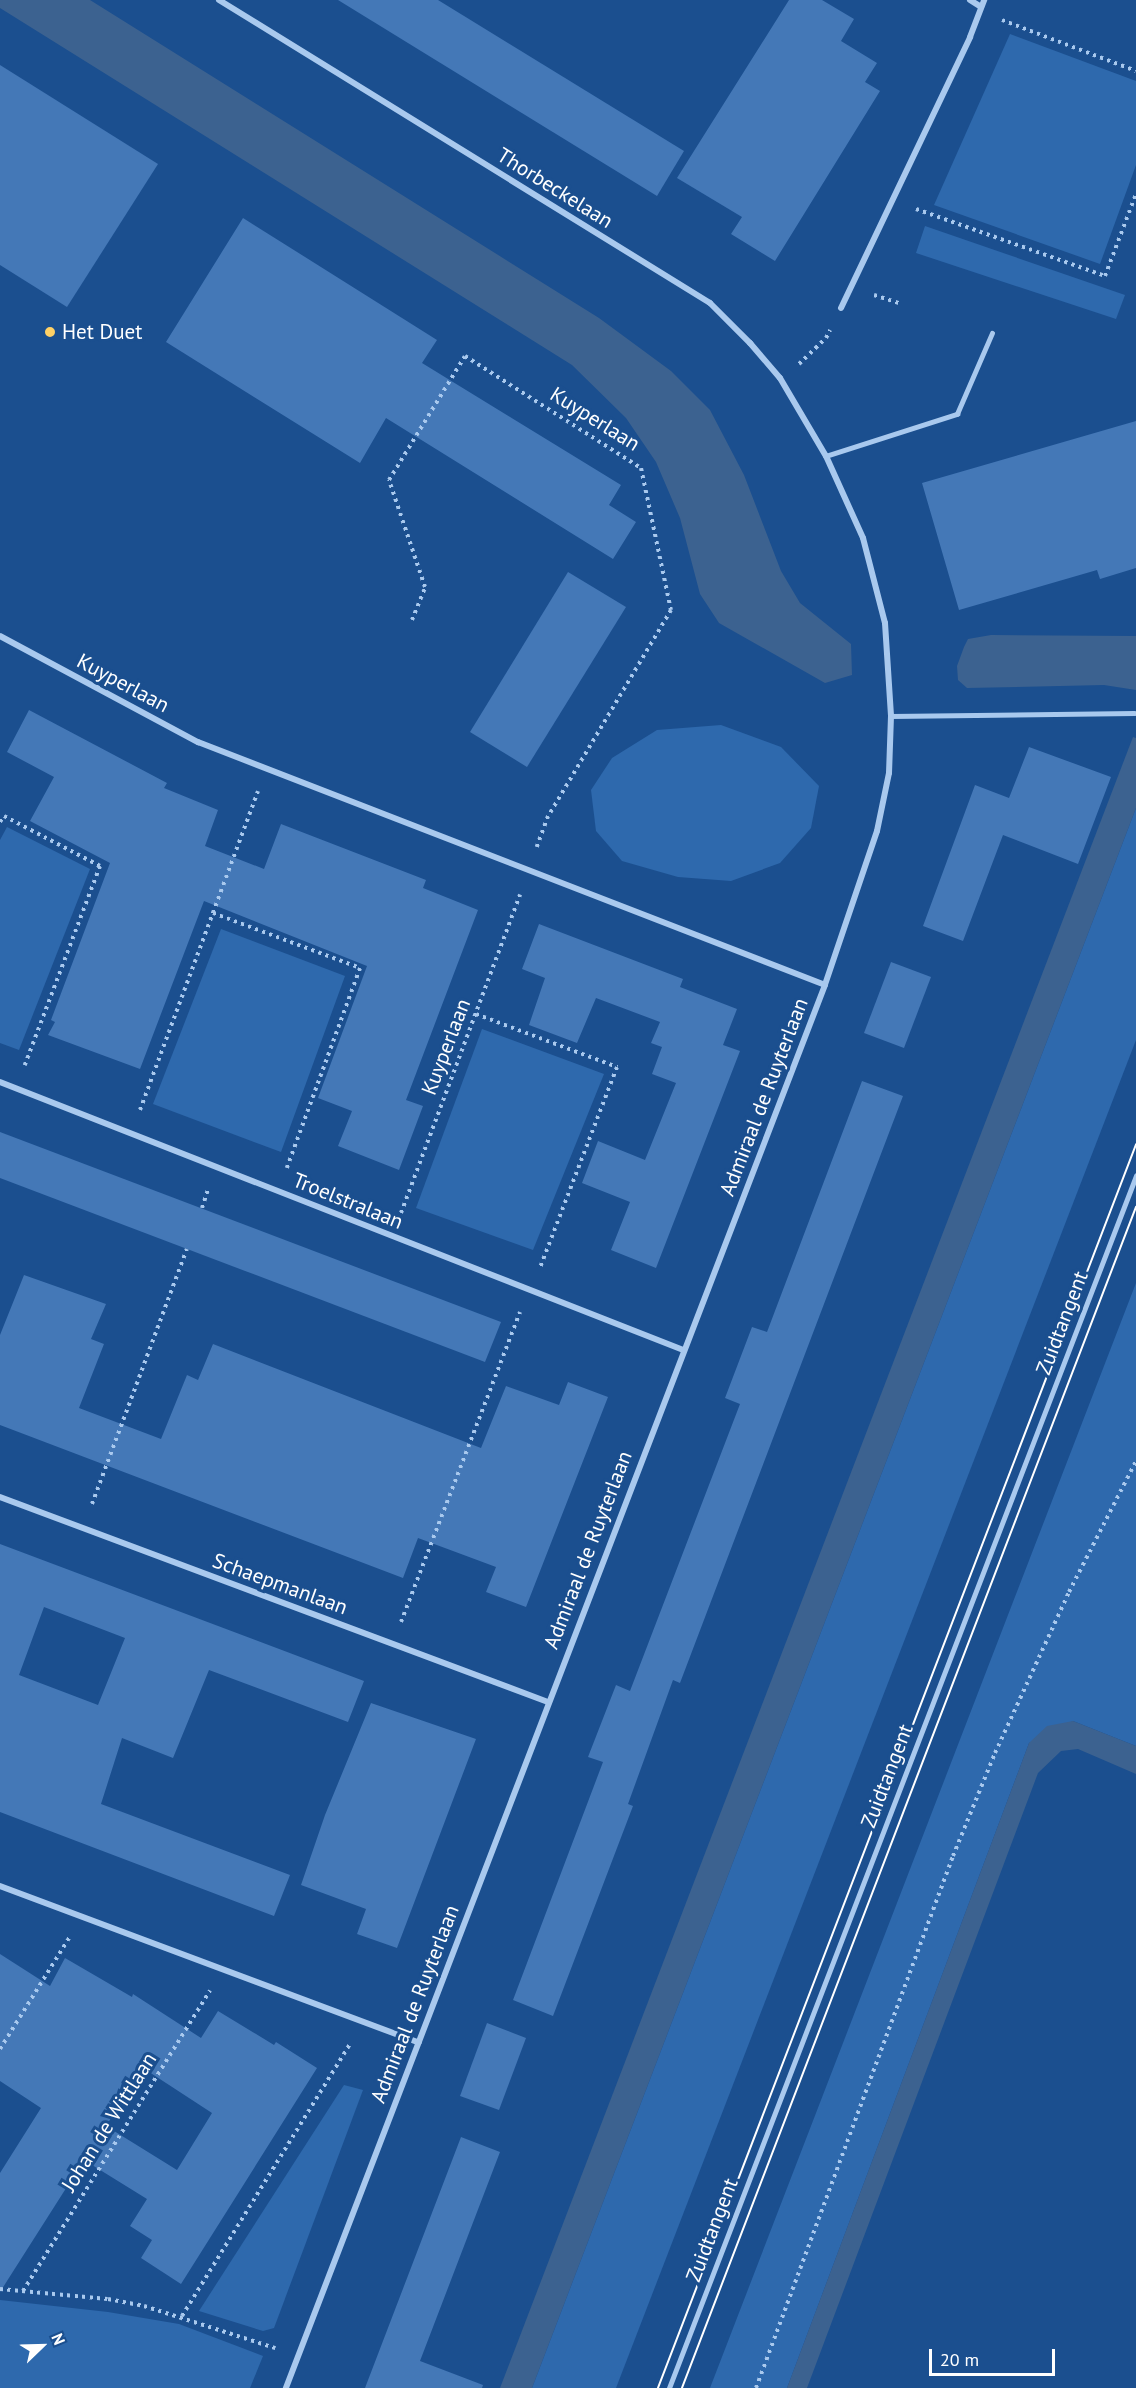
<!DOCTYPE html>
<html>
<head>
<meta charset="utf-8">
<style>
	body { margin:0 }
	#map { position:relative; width:1136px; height:2388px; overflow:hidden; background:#1b4f8f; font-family:"PT Sans",sans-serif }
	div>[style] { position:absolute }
	.green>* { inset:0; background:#2e69ad }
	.water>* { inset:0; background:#3c6290 }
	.building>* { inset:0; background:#4478b7 }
	.path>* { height:4px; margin-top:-2px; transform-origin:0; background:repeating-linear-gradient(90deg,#a9c9ee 0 3px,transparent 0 7.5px) }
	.service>* { height:4.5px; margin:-2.25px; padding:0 2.25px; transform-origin:2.25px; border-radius:2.25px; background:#a9c9ee }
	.minor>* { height:6px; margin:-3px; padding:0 3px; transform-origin:3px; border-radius:3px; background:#a9c9ee }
	.tram>* { height:1.5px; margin:-0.75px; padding:0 0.75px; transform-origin:0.75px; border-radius:0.75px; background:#fff }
	.dots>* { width:16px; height:16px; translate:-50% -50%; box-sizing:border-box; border:3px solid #1b4f8f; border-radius:50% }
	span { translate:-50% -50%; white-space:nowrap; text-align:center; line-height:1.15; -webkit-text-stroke:6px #1b4f8f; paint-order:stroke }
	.street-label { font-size:21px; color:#fff }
	.poi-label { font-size:21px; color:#fff }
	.left { translate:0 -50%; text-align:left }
	.north { position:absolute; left:12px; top:2316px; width:60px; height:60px; -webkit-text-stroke:4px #1b4f8f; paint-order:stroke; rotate:67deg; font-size:16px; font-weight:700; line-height:24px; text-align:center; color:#fff }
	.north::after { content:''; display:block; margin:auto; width:21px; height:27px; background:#fff; clip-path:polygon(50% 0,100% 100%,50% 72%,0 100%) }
	.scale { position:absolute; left:929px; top:2349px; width:126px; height:27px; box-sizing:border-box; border:3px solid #fff; border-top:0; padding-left:8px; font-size:18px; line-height:21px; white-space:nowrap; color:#fff; -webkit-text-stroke:4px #1b4f8f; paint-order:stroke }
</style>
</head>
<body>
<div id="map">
	<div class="green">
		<i style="clip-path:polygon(1010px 34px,1136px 81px,1136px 165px,1100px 264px,934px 205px)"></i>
		<i style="clip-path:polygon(925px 226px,1125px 295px,1116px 319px,916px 253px)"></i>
		<i style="clip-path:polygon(721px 725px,781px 747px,819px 786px,811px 828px,780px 863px,731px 881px,678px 877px,622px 861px,596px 831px,591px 790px,612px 758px,657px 730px)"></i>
		<i style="clip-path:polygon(1136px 808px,1136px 1040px,616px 2388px,532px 2388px)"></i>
		<i style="clip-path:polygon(7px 827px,90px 869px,19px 1050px,0 1043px,0 840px)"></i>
		<i style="clip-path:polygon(221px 929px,345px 976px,281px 1152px,153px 1104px)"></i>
		<i style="clip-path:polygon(482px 1029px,604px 1074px,533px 1250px,416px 1208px)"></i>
		<i style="clip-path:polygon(1136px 1283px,1136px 1746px,1073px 1721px,1029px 1743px,787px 2388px,710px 2388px)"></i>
		<i style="clip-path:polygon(344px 2085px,363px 2090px,274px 2328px,263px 2331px,199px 2311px)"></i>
		<i style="clip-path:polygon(0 2300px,108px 2312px,179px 2324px,263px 2356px,250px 2388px,0 2388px)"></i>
	</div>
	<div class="water">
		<i style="clip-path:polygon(0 0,90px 0,599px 318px,671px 371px,710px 410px,744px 475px,781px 571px,800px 603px,851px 644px,852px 675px,825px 683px,719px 623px,700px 594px,680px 518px,656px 462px,626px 418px,572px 365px,0 8px)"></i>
		<i style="clip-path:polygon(991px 635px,1136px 636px,1136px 690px,1104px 685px,967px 688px,958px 680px,957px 666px,964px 647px,968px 639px)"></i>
		<i style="clip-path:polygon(1133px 737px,1136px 738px,1136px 808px,532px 2388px,500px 2388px)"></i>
		<i style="clip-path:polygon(1073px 1721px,1136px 1746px,1136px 1774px,1078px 1749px,1061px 1751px,1038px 1773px,807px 2388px,787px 2388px,1029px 1743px,1047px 1726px)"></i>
	</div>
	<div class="building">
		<i style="clip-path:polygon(338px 0,438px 0,684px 151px,657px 196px)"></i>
		<i style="clip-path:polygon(789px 0,822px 0,854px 19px,841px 41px,877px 63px,865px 82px,880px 91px,775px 261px,731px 234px,742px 217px,677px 178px)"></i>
		<i style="clip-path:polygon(0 65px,158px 164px,67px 307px,0 265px)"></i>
		<i style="clip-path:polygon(243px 218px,437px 340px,422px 363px,621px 485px,609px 505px,636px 522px,613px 559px,386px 418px,360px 463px,166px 342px)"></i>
		<i style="clip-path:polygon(1136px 421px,1136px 568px,1100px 579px,1097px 570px,959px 610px,922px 483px)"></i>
		<i style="clip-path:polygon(568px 572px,626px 607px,527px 767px,470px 732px)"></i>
		<i style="clip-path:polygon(29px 710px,167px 783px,164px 788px,218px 810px,205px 846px,264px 869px,281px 824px,426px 880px,423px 888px,478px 910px,406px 1100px,423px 1106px,399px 1170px,338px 1146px,352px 1111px,318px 1098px,367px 966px,204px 901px,140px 1069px,48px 1035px,55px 1022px,51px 1020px,110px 863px,30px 821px,54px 777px,7px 752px)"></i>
		<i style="clip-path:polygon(1029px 747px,1111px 777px,1078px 864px,1003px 835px,963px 941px,923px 926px,975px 785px,1009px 798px)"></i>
		<i style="clip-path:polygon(539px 924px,683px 979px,680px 987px,737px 1009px,723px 1045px,740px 1051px,656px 1268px,611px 1250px,630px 1202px,582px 1183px,598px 1141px,645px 1160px,676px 1083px,652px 1074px,662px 1047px,651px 1043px,660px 1022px,596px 998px,577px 1043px,529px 1025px,545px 978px,522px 969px)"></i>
		<i style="clip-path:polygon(891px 962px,931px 977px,904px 1048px,864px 1033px)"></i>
		<i style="clip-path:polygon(862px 1081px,903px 1096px,680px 1683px,673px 1680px,628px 1804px,633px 1806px,553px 2016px,513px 2000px,603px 1762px,588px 1757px,616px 1685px,630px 1691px,740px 1404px,725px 1398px,752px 1327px,767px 1332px)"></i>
		<i style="clip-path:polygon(0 1132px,501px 1322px,485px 1362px,0 1178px)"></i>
		<i style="clip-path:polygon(24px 1275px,106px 1304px,91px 1339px,104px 1344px,79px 1408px,161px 1439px,187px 1375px,198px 1380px,213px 1344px,481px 1448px,506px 1386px,559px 1405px,568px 1382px,608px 1397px,526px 1607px,486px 1592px,496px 1567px,418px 1538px,403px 1578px,0 1425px,0 1335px)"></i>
		<i style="clip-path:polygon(evenodd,0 1544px,364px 1681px,348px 1722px,209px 1670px,173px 1758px,122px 1738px,101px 1804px,290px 1875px,274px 1916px,0 1812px,0 1544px,44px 1607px,125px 1638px,98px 1705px,19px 1675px,44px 1607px)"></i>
		<i style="clip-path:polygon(371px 1703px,476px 1739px,397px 1948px,357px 1934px,366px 1909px,301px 1885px,325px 1815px)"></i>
		<i style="clip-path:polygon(evenodd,0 1954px,50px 1986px,65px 1958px,132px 1997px,133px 1994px,201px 2038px,218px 2011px,274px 2045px,276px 2042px,317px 2068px,181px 2284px,141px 2258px,152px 2240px,130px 2226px,147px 2199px,84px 2160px,0 2292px,0 2173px,41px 2108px,0 2081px,0 1954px,143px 2068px,212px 2113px,177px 2170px,106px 2126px,143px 2068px)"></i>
		<i style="clip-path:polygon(487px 2023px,526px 2038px,499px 2110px,460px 2096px)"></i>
		<i style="clip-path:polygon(461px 2137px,500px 2152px,420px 2361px,483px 2385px,482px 2388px,365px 2388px)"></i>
	</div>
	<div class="path">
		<i style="left:1002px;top:20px;width:143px;rotate:20.8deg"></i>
		<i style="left:916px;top:209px;width:201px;rotate:19.5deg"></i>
		<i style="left:1105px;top:276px;width:88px;rotate:-69.3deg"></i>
		<i style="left:874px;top:295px;width:28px;rotate:18deg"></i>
		<i style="left:799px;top:364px;width:37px;rotate:-44deg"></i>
		<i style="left:826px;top:338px;width:9px;rotate:-63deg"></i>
		<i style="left:412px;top:620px;width:35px;rotate:-68deg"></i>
		<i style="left:425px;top:587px;width:113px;rotate:-108.6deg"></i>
		<i style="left:389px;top:480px;width:145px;rotate:-58.5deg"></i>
		<i style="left:465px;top:356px;width:209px;rotate:32.5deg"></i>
		<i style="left:641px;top:468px;width:145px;rotate:78.1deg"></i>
		<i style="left:671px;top:610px;width:240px;rotate:120.8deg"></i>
		<i style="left:548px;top:816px;width:33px;rotate:110deg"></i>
		<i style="left:0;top:822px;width:7px;rotate:-56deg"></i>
		<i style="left:4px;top:816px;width:108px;rotate:27.5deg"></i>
		<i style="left:100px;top:866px;width:213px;rotate:110.7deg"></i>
		<i style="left:213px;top:913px;width:157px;rotate:20.5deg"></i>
		<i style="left:360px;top:968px;width:213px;rotate:110.1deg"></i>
		<i style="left:476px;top:1014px;width:151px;rotate:20.6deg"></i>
		<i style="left:617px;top:1067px;width:215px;rotate:111deg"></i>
		<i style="left:140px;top:1110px;width:340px;rotate:-69.7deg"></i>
		<i style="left:202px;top:1208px;width:19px;rotate:-72deg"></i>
		<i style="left:401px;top:1213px;width:340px;rotate:-69.5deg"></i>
		<i style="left:92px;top:1504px;width:272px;rotate:-69.6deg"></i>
		<i style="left:401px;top:1622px;width:332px;rotate:-69deg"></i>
		<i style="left:0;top:2049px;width:131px;rotate:-58.1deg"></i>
		<i style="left:0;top:2289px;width:108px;rotate:5.3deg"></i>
		<i style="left:108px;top:2299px;width:37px;rotate:11deg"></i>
		<i style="left:144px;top:2306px;width:138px;rotate:17.8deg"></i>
		<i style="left:23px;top:2291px;width:354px;rotate:-58.1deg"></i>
		<i style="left:182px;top:2316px;width:320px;rotate:-58.3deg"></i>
		<i style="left:756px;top:2388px;width:567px;rotate:-69.68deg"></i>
		<i style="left:953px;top:1856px;width:111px;rotate:-67.8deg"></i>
		<i style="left:995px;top:1753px;width:177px;rotate:-65.3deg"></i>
		<i style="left:1069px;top:1592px;width:147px;rotate:-62.9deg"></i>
	</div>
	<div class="service">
		<i style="left:826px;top:456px;width:138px;rotate:-17.8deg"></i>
		<i style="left:957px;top:414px;width:88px;rotate:-66.6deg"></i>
		<i style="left:891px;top:716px;width:243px;rotate:-0.7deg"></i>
		<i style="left:669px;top:2388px;width:1299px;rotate:-68.93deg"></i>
	</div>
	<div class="minor">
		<i style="left:219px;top:0;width:577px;rotate:31.68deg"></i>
		<i style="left:710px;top:303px;width:57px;rotate:45deg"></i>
		<i style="left:750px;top:343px;width:46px;rotate:49.4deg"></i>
		<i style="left:780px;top:378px;width:91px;rotate:59.5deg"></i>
		<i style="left:826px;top:456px;width:90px;rotate:65.7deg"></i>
		<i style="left:863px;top:538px;width:88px;rotate:75.5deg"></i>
		<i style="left:885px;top:623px;width:93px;rotate:86.3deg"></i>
		<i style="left:891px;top:716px;width:57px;rotate:92deg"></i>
		<i style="left:889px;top:773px;width:59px;rotate:101.7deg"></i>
		<i style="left:877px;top:831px;width:163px;rotate:108.7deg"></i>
		<i style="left:825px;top:985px;width:1503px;rotate:111.02deg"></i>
		<i style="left:970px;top:0;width:13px;rotate:32deg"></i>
		<i style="left:841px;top:308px;width:300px;rotate:-64.5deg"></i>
		<i style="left:970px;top:37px;width:40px;rotate:-69deg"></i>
		<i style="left:0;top:636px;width:225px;rotate:28.2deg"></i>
		<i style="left:198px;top:742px;width:672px;rotate:21.18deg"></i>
		<i style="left:0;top:1082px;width:734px;rotate:21.42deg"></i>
		<i style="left:0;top:1497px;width:585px;rotate:20.51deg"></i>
		<i style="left:0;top:1886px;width:447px;rotate:20.5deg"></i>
	</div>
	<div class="tram">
		<i style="left:658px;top:2388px;width:1332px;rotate:-68.97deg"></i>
		<i style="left:682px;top:2388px;width:1265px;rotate:-68.97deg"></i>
	</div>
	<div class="dots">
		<i style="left:50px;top:332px;background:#ffd166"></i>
	</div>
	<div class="street-label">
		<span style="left:555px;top:188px;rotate:32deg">Thorbeckelaan</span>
		<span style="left:595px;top:419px;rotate:32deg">Kuyperlaan</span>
		<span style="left:123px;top:683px;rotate:28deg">Kuyperlaan</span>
		<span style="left:446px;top:1047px;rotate:-69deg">Kuyperlaan</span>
		<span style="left:764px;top:1097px;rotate:-69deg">Admiraal de Ruyterlaan</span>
		<span style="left:348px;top:1201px;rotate:22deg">Troelstralaan</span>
		<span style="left:1062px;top:1323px;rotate:-69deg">Zuidtangent</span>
		<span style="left:588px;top:1550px;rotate:-69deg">Admiraal de Ruyterlaan</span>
		<span style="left:280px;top:1584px;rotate:20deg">Schaepmanlaan</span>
		<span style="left:887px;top:1776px;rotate:-69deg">Zuidtangent</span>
		<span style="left:415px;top:2004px;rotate:-69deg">Admiraal de Ruyterlaan</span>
		<span style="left:109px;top:2122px;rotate:-58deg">Johan de Wittlaan</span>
		<span style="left:712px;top:2230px;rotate:-69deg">Zuidtangent</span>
	</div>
	<div class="poi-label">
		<span class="left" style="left:62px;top:332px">Het Duet</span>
	</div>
	<div class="north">N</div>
	<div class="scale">20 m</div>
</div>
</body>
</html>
